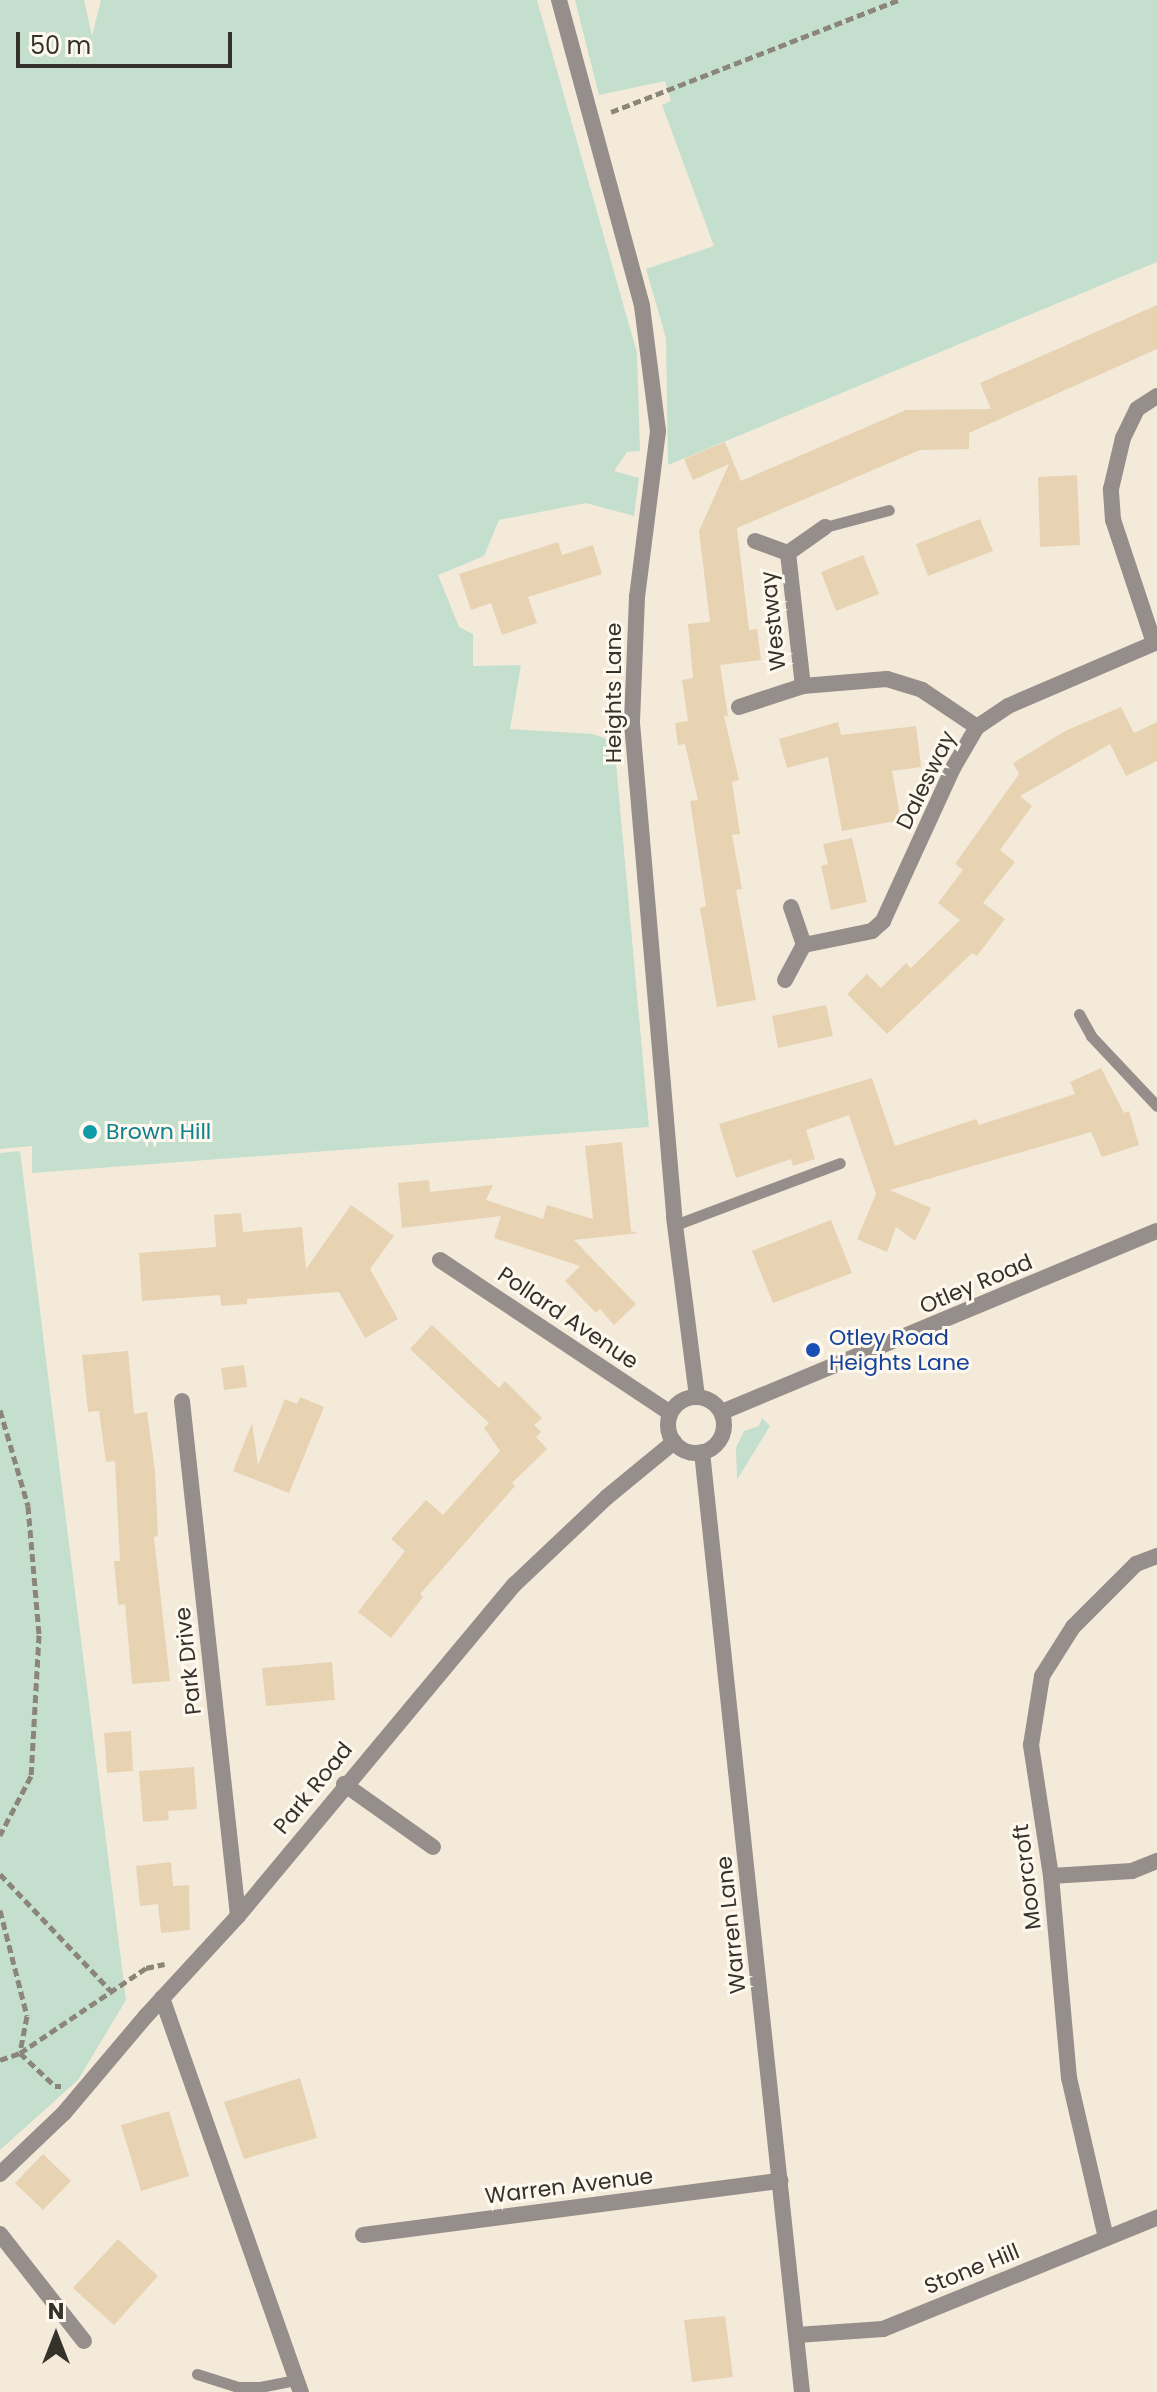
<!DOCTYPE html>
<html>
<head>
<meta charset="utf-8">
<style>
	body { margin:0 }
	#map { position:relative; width:1157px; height:2392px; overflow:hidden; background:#f4eada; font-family:Poppins,sans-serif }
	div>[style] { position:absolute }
	.green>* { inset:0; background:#c4dfcd }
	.building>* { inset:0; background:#e7d3b2 }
	.path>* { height:5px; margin-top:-2.5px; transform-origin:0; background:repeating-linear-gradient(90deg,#8c857a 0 8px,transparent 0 12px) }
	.service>* { height:11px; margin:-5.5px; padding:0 5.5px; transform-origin:5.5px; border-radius:5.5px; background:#958e8a }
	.minor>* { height:16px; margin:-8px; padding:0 8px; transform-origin:8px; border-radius:8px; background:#958e8a }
	.tertiary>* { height:16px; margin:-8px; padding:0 8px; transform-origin:8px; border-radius:8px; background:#958e8a }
	.tertiary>.ring { margin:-8px; padding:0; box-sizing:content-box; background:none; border:16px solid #958e8a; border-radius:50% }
	.dots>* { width:22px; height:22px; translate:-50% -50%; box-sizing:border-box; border:4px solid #fef8ee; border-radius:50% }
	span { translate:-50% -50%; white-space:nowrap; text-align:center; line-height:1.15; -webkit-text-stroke:6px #fef8ee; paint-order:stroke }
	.street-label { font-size:22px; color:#35312b }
	.culture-label { font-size:22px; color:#0d838f }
	.left { translate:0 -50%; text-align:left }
	.transit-label { font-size:22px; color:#164399 }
	.north { position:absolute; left:16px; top:2296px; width:80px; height:80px; -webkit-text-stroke:6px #fef8ee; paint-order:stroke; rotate:0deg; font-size:22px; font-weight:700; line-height:32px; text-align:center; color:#35312b }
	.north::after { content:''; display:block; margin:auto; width:28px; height:36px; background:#35312b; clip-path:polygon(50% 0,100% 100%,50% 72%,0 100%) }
	.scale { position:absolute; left:16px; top:32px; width:216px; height:36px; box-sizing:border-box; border:4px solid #35312b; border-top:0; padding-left:10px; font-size:24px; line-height:28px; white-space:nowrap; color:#35312b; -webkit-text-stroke:6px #fef8ee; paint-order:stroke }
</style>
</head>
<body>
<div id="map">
	<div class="green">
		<i style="clip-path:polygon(0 0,84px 0,92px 36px,101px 0,537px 0,637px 353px,640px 451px,627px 452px,614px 471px,639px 478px,634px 516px,586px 503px,499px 520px,484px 556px,438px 575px,459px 627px,473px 634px,473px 666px,521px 665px,510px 729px,592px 734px,614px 741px,649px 1127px,32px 1173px,32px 1146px,0 1149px)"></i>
		<i style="clip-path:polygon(575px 0,1157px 0,1157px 262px,668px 465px,666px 338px,646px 269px,714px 246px,662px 105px,671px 101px,665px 81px,599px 95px)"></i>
		<i style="clip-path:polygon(20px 1151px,126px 2000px,78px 2080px,0 2150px,0 1153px)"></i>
		<i style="clip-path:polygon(762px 1418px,770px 1426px,737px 1480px,736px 1448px,744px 1431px,759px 1426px)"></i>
	</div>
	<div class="building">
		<i style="clip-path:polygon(1157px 305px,1157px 349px,969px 433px,969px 449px,920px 450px,737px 528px,749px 630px,757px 629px,761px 660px,720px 665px,728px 716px,724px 716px,739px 780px,732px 782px,740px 834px,732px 835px,742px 889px,736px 890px,756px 1000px,717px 1007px,700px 908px,706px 906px,690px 801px,698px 800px,685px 744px,678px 745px,675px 723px,688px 721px,682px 680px,693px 678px,688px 624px,710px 622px,699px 531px,729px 464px,693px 480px,684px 459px,725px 442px,741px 481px,906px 410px,991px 409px,980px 383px)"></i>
		<i style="clip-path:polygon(1077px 475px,1080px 545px,1040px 547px,1038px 477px)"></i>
		<i style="clip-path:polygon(980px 519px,993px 551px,928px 576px,916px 544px)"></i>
		<i style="clip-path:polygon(558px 542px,562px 555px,593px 545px,602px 574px,528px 597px,537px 623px,502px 635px,491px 603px,471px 610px,459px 574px)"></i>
		<i style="clip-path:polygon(863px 555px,879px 594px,836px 611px,821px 572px)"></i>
		<i style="clip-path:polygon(1121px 707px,1134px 733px,1157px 722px,1157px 761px,1126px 776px,1110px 744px,1020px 796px,1032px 806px,1000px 850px,1015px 862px,983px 903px,1005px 919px,977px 956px,972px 953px,887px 1034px,847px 994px,867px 974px,881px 988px,906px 963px,911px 968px,960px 920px,938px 903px,963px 870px,955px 864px,1019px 774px,1013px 763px,1065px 731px)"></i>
		<i style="clip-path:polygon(838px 722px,841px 735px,916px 726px,921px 767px,892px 771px,901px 820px,842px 831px,828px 757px,787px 768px,779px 739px)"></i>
		<i style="clip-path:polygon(852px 838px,867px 902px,831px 910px,821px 866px,828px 864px,823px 844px)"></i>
		<i style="clip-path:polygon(826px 1005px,833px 1036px,778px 1048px,772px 1016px)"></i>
		<i style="clip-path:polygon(1101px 1068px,1124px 1113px,1129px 1111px,1139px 1145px,1102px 1157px,1091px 1132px,890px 1190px,931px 1208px,915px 1241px,896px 1227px,887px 1252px,857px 1239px,876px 1194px,849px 1115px,806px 1130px,815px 1159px,793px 1166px,791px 1159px,736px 1178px,719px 1124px,872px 1078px,895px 1146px,976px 1119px,979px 1125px,1075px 1094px,1070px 1082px)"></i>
		<i style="clip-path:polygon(622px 1142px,631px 1231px,638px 1233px,574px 1240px,636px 1304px,614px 1325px,600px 1309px,596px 1313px,565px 1281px,580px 1266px,494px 1238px,501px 1216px,402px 1228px,398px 1183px,429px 1180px,430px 1192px,493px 1185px,486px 1200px,543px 1219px,547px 1205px,593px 1219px,585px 1146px)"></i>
		<i style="clip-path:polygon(351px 1205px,394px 1236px,370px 1269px,398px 1319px,365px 1338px,339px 1292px,247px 1299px,247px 1304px,221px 1306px,220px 1295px,142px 1301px,139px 1253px,216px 1247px,214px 1215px,241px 1213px,243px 1232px,302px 1227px,306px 1269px)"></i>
		<i style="clip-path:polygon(831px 1220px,852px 1273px,773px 1303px,752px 1251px)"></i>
		<i style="clip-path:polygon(432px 1325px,499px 1388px,505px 1381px,542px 1418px,534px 1425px,541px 1432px,536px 1437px,547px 1449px,512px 1483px,515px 1486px,420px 1594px,423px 1597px,391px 1638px,358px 1612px,405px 1551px,391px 1539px,426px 1500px,443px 1515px,500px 1451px,484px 1428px,489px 1423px,410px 1349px)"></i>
		<i style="clip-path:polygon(128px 1351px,134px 1414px,147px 1412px,155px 1471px,158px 1536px,154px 1537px,170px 1681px,132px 1684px,125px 1604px,118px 1605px,114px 1561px,120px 1561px,115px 1461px,106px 1462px,99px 1411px,88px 1412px,82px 1355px)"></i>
		<i style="clip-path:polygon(244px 1365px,247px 1387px,224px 1390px,221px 1368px)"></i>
		<i style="clip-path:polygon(300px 1397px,324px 1407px,289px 1493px,233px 1471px,252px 1423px,258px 1465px,285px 1399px,297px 1404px)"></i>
		<i style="clip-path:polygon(332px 1662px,335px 1700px,266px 1706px,262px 1668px)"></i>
		<i style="clip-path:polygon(131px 1731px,133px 1771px,107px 1773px,104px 1733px)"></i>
		<i style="clip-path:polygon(194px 1767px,197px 1809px,168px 1811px,169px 1820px,143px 1822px,139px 1771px)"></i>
		<i style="clip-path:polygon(171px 1862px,173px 1886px,189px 1885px,190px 1930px,161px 1933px,158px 1904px,140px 1906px,136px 1866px)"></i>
		<i style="clip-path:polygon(300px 2078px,317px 2138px,244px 2159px,224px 2102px)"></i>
		<i style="clip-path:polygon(169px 2111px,189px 2176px,141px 2191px,121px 2125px)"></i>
		<i style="clip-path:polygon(43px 2154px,71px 2181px,43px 2210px,15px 2183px)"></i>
		<i style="clip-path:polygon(118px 2239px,158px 2276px,114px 2325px,73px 2288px)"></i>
		<i style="clip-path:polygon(725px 2316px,733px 2377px,692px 2382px,684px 2320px)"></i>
	</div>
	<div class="path">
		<i style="left:611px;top:112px;width:308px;rotate:-21.3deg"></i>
		<i style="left:0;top:1410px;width:100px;rotate:73.7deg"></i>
		<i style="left:28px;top:1506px;width:129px;rotate:85.1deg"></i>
		<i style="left:39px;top:1635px;width:141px;rotate:93.2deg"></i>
		<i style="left:31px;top:1776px;width:67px;rotate:117.7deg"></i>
		<i style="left:0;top:1874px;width:161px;rotate:46.5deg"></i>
		<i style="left:0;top:1910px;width:109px;rotate:75.7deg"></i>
		<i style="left:27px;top:2016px;width:37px;rotate:101deg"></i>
		<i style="left:20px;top:2053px;width:152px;rotate:-34deg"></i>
		<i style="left:146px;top:1968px;width:19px;rotate:-12deg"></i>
		<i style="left:0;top:2060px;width:21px;rotate:-19deg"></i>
		<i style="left:20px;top:2053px;width:48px;rotate:43.3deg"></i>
		<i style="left:55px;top:2086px;width:6px"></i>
	</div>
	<div class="service">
		<i style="left:825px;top:527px;width:66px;rotate:-14.9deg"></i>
		<i style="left:1079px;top:1014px;width:25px;rotate:61deg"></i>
		<i style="left:1091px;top:1036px;width:96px;rotate:46.7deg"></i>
		<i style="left:675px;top:1225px;width:176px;rotate:-20.6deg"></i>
		<i style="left:197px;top:2374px;width:43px;rotate:17.6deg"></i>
		<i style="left:238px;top:2387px;width:22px"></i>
		<i style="left:260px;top:2387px;width:37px;rotate:-11deg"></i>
	</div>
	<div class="minor">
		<i style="left:825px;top:527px;width:45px;rotate:144.9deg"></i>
		<i style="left:788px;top:553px;width:134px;rotate:83.6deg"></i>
		<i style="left:803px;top:686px;width:84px;rotate:-4.8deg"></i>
		<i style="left:887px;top:679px;width:37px;rotate:17deg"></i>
		<i style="left:922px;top:690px;width:66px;rotate:33.9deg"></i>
		<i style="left:755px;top:541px;width:35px;rotate:20deg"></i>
		<i style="left:1154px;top:643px;width:130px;rotate:-108.4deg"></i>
		<i style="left:1113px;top:520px;width:31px;rotate:-94deg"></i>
		<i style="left:1111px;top:489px;width:52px;rotate:-76.8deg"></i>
		<i style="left:1123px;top:438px;width:32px;rotate:-64deg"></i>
		<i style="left:1137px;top:409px;width:24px;rotate:-33deg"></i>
		<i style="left:739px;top:707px;width:67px;rotate:-18.2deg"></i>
		<i style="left:791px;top:907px;width:40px;rotate:71.1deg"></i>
		<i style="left:785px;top:980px;width:40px;rotate:-62deg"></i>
		<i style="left:804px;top:945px;width:69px;rotate:-11.6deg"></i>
		<i style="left:872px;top:931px;width:15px;rotate:-42deg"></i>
		<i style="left:883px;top:921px;width:168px;rotate:-65.4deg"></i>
		<i style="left:953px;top:768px;width:48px;rotate:-59.7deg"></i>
		<i style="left:977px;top:727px;width:37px;rotate:-34deg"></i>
		<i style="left:1008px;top:706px;width:162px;rotate:-23.2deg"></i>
		<i style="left:440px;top:1260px;width:276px;rotate:33.6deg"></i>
		<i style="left:182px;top:1401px;width:518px;rotate:83.79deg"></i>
		<i style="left:344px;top:1784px;width:109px;rotate:35.3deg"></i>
		<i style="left:1051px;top:1876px;width:81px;rotate:-3.5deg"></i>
		<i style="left:1132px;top:1871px;width:27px;rotate:-22deg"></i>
		<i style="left:162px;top:1998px;width:418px;rotate:70.6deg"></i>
		<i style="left:0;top:2234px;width:136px;rotate:51.9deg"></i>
		<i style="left:363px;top:2235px;width:421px;rotate:-7.4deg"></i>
		<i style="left:1106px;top:2238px;width:164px;rotate:-103deg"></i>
		<i style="left:1069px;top:2078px;width:203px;rotate:-95.1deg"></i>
		<i style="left:1051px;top:1876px;width:133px;rotate:-98.7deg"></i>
		<i style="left:1031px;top:1745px;width:70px;rotate:-80.9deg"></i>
		<i style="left:1042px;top:1676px;width:58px;rotate:-57.7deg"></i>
		<i style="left:1073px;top:1627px;width:89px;rotate:-45deg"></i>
		<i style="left:1136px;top:1564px;width:22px;rotate:-21deg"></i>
		<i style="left:797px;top:2335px;width:86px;rotate:-4deg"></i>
		<i style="left:883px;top:2329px;width:296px;rotate:-22.1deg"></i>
	</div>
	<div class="tertiary">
		<i style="left:559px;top:0;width:317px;rotate:74.8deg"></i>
		<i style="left:642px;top:306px;width:126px;rotate:82.7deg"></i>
		<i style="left:658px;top:431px;width:167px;rotate:97.2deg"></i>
		<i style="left:637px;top:597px;width:126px;rotate:92.3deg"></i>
		<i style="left:632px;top:723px;width:496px;rotate:85.1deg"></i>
		<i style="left:674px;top:1217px;width:180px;rotate:82.7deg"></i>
		<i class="ring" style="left:668px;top:1397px;width:40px;height:40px"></i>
		<i style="left:722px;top:1412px;width:471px;rotate:-22.6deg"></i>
		<i style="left:702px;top:1452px;width:945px;rotate:83.93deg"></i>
		<i style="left:0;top:2174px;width:88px;rotate:-43.6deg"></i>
		<i style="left:64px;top:2113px;width:127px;rotate:-49.8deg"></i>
		<i style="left:146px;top:2016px;width:136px;rotate:-47.4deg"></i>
		<i style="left:238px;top:1916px;width:432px;rotate:-50.2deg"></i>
		<i style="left:515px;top:1584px;width:127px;rotate:-43.4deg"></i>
		<i style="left:607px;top:1497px;width:87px;rotate:-39.4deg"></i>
	</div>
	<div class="dots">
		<i style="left:90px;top:1132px;background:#0f9aa8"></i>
		<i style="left:813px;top:1350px;background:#1a4fb4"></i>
	</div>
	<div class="street-label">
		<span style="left:773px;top:621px;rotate:-96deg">Westway</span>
		<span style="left:614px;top:693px;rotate:-90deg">Heights Lane</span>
		<span style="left:926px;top:780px;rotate:-64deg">Dalesway</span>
		<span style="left:976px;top:1284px;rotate:-23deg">Otley Road</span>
		<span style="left:568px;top:1318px;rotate:34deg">Pollard Avenue</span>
		<span style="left:188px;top:1661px;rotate:-96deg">Park Drive</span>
		<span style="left:313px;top:1788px;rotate:-51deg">Park Road</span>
		<span style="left:1027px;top:1877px;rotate:-97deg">Moorcroft</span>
		<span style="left:731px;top:1925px;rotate:-96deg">Warren Lane</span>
		<span style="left:569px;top:2186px;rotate:-7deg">Warren Avenue</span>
		<span style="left:972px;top:2269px;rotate:-22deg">Stone Hill</span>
	</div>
	<div class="culture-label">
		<span class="left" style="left:106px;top:1132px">Brown Hill</span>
	</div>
	<div class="transit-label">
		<span class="left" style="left:829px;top:1350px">Otley Road<br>Heights Lane</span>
	</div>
	<div class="north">N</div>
	<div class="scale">50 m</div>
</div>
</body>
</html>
